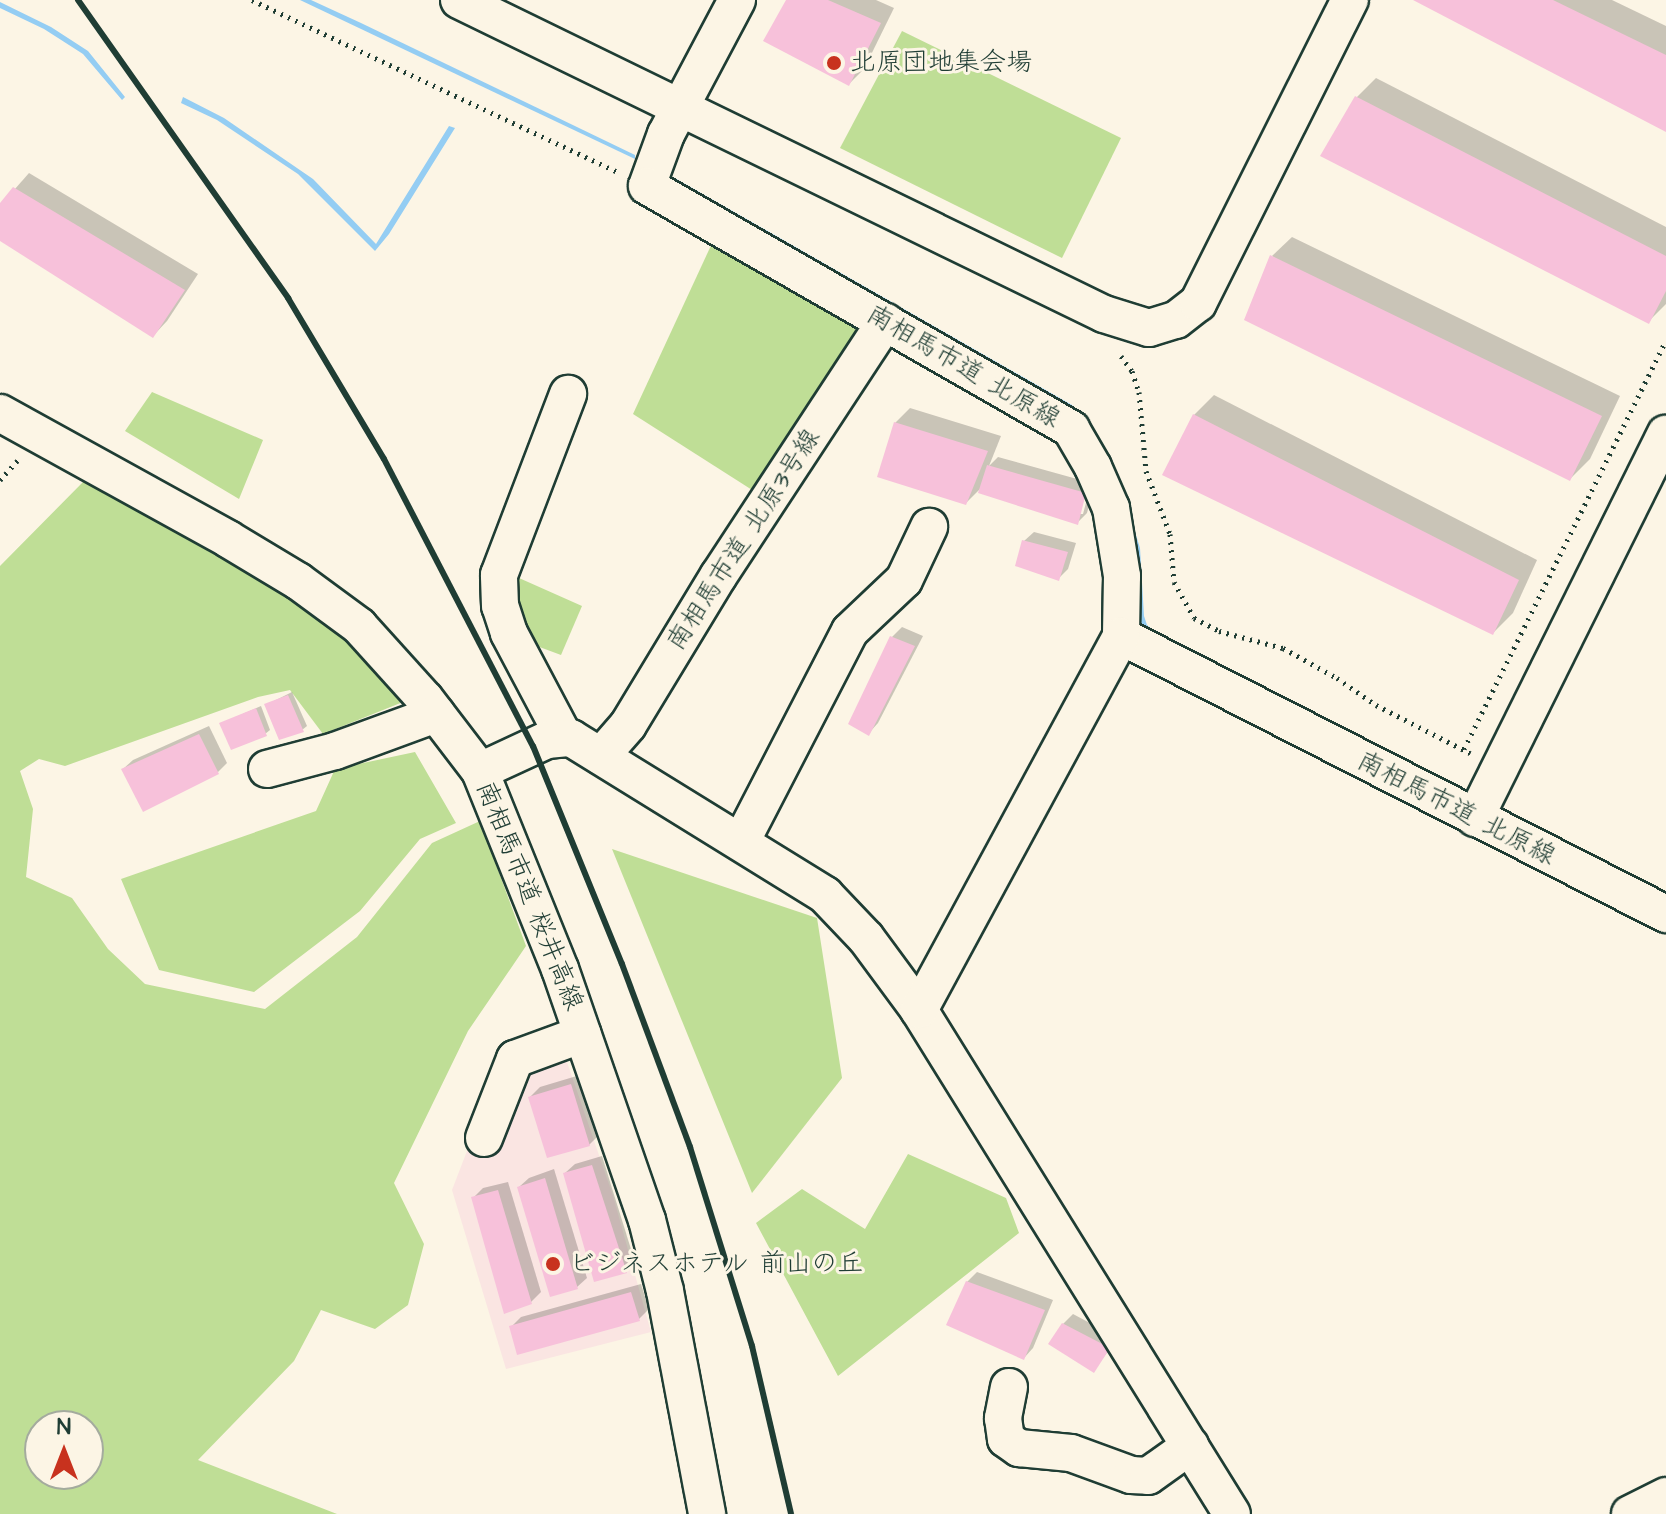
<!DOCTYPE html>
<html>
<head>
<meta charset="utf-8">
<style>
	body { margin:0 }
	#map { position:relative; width:1666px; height:1514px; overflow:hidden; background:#fcf5e5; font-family:"Architects Daughter","Klee One",sans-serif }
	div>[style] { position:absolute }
	.built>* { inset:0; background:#fae5e2 }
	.green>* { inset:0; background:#bfde96 }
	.water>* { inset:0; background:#94cdf3 }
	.shadow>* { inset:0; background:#0003 }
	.building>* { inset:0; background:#f7c1da }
	.path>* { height:5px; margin-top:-2.5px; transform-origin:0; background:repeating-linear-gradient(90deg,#1f3d34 0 2px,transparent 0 8px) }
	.roads { filter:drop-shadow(2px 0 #1f3d34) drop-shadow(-2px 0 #1f3d34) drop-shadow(0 2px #1f3d34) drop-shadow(0 -2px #1f3d34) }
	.minor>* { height:36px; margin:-18px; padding:0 18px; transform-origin:18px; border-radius:18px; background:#fcf5e5 }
	.rail>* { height:6px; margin:-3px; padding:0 3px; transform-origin:3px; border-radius:3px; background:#1f3d34 }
	.dots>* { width:22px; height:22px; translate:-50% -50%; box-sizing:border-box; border:4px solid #fcf5e5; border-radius:50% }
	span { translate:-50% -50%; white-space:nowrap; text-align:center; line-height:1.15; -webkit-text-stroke:6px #fcf5e5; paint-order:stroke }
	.poi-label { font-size:26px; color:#1f3d34 }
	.left { translate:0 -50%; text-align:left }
	.street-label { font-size:26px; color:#1f3d34 }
	.north { position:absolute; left:24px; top:1410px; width:80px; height:80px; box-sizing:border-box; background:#fcf5e5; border:2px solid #a4ab9e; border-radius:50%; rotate:0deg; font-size:22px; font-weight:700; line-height:32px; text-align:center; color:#1f3d34 }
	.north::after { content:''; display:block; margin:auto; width:28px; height:36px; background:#c8321e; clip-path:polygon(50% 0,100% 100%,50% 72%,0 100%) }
</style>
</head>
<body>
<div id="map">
	<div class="built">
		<i style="clip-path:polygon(557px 1033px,613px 1196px,651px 1332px,506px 1369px,452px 1190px,505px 1052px)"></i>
	</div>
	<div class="green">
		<i style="clip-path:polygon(902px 31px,1121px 138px,1062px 258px,840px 148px)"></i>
		<i style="clip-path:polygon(714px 239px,860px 330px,760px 495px,633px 414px)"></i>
		<i style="clip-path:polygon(152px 392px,263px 440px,239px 499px,125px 431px)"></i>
		<i style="clip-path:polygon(evenodd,111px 466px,344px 632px,403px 702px,323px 734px,290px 690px,258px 697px,65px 766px,39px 759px,20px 771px,33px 809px,26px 877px,72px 898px,108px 949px,145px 984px,265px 1009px,357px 937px,432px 843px,480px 821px,526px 946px,468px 1031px,394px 1183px,424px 1244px,408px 1305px,375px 1329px,321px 1310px,294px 1361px,198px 1460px,337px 1514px,0 1514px,0 566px,84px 481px,111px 466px,40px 1426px,88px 1426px,88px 1474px,40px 1474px,40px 1426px)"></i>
		<i style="clip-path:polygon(510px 574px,582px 606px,561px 655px,526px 642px)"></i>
		<i style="clip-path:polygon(415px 752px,456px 823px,420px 839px,360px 911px,254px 992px,159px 970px,121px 879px,316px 811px,335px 769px)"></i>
		<i style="clip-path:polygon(612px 849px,817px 918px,842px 1078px,752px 1193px)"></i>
		<i style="clip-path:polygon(908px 1154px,1006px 1198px,1019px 1233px,838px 1376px,756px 1223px,802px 1189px,865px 1229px)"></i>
	</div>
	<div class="water">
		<i style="clip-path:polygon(300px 0,311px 0,361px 23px,635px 155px,635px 159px)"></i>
		<i style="clip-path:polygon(0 2px,51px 27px,88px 51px,125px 97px,122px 100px,83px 54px,44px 29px,0 8px)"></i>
		<i style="clip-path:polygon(183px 97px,224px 118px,313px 179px,376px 244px,449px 126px,455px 128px,389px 234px,375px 251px,298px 174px,217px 120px,181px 103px)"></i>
		<i style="clip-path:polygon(673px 177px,1072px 405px,1091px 426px,1118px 477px,1140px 548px,1144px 616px,1147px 625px,1164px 639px,1145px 631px,1140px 620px,1095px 440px,671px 180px)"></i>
	</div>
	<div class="shadow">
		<i style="clip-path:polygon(788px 0,876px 0,894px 8px,864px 69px,849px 84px)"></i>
		<i style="clip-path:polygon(1418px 0,1612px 0,1666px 26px,1666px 130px)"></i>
		<i style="clip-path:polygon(1376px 78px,1666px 227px,1666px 304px,1649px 321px,1356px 98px)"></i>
		<i style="clip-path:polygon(29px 173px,198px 274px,167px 321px,153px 336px,0 239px,0 206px)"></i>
		<i style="clip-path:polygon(1292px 237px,1620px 396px,1590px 459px,1570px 479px,1272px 256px)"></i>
		<i style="clip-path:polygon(1214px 395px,1537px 560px,1513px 613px,1493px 633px,1165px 474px,1194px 415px)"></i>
		<i style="clip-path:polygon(evenodd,910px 408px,1001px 436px,989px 466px,998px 457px,1095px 484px,1087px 513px,1077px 523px,983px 486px,966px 503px,895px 423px,910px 408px,1087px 483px,1091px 484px,1083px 514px,1079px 514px,1087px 483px)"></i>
		<i style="clip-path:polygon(1034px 532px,1076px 543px,1068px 569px,1058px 579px,1024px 541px)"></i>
		<i style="clip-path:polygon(902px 627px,923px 636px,878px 723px,869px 733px,892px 637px)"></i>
		<i style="clip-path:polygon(292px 692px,307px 726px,302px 730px,266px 705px)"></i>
		<i style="clip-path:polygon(261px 706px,270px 730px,265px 734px,222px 723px)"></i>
		<i style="clip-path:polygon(209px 726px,227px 763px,218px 772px,123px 769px,133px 760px)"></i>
		<i style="clip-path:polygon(580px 1075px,599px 1135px,589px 1145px,530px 1097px,540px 1087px)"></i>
		<i style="clip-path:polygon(602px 1156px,635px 1262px,626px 1271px,565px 1173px,575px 1164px)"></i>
		<i style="clip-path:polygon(554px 1169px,587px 1278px,577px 1287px,519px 1187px,529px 1178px)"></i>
		<i style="clip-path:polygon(508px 1182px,541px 1292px,531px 1302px,473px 1198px,483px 1188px)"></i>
		<i style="clip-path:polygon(977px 1272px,1053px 1300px,1033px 1348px,1024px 1358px,967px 1282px)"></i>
		<i style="clip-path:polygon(641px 1284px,649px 1309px,639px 1319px,511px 1327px,521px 1317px)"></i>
		<i style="clip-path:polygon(1073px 1314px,1118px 1338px,1094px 1370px,1063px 1324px)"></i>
	</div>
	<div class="building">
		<i style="clip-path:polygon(786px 0,828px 0,881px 23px,849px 86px,763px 41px)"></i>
		<i style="clip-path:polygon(1413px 0,1553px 0,1666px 55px,1666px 132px)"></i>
		<i style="clip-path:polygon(1355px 96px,1666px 256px,1666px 291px,1649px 324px,1320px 156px)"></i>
		<i style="clip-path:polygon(13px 187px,185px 290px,153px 338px,0 241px,0 203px)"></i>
		<i style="clip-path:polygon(1270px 255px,1602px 416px,1570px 481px,1244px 320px)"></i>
		<i style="clip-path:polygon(1193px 414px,1519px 580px,1493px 635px,1162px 475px)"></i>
		<i style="clip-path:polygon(894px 422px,988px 451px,966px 505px,877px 477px)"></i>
		<i style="clip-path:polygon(987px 465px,1086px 493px,1078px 525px,978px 493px)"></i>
		<i style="clip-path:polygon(1022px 540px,1068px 552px,1059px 581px,1015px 566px)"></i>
		<i style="clip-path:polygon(890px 636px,915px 646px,869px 736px,848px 724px)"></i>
		<i style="clip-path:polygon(288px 695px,304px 732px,279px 740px,264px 704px)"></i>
		<i style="clip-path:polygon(256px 708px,267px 736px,231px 750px,219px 723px)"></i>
		<i style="clip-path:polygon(199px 734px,219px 774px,143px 812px,121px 769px)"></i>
		<i style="clip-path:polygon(571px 1084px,590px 1146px,547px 1158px,528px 1097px)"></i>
		<i style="clip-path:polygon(592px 1165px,627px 1273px,594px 1282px,563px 1173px)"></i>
		<i style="clip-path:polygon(545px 1178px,578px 1289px,550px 1297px,517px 1187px)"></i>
		<i style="clip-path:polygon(498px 1190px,532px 1304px,504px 1314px,471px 1197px)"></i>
		<i style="clip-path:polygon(966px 1281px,1045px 1310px,1024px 1360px,946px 1325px)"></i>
		<i style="clip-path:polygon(631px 1292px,640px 1321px,517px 1355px,509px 1326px)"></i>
		<i style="clip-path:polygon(1062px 1323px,1110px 1348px,1094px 1373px,1048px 1344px)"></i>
	</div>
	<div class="path">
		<i style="left:252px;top:0;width:403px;rotate:25.2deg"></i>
		<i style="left:1121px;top:356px;width:19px;rotate:54deg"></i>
		<i style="left:1132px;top:371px;width:22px;rotate:72deg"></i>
		<i style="left:1139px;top:392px;width:79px;rotate:84.9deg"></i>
		<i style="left:1146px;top:471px;width:67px;rotate:69.1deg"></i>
		<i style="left:1170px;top:534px;width:48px;rotate:85.2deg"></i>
		<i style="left:1174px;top:582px;width:41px;rotate:60.9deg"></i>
		<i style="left:1194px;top:618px;width:28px;rotate:27deg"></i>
		<i style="left:1219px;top:631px;width:66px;rotate:14.9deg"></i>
		<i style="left:1283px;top:648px;width:62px;rotate:29.1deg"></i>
		<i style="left:1337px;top:678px;width:47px;rotate:34.7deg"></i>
		<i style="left:1376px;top:705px;width:106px;rotate:27.1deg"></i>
		<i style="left:0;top:480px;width:27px;rotate:-48deg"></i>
		<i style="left:1464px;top:749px;width:455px;rotate:-63.7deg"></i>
	</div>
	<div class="roads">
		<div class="minor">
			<i style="left:459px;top:0;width:717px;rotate:25.96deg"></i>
			<i style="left:1104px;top:314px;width:47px;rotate:17.3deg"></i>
			<i style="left:1149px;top:328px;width:28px;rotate:-17deg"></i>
			<i style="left:1176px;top:320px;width:28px;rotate:-38deg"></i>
			<i style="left:1198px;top:303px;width:339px;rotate:-63.4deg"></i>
			<i style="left:737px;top:0;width:152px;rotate:117.9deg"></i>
			<i style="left:666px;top:134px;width:55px;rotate:110.1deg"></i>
			<i style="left:647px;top:186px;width:489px;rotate:29.8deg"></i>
			<i style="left:1071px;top:429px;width:44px;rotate:59.9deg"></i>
			<i style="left:1093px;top:467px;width:45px;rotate:66.3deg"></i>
			<i style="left:1111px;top:508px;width:69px;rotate:80.8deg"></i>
			<i style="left:1122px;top:576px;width:60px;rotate:91deg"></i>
			<i style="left:1121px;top:636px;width:612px;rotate:27.03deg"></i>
			<i style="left:0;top:413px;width:260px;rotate:28.9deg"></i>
			<i style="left:228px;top:539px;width:82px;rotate:31deg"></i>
			<i style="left:298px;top:581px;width:76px;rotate:36.4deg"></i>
			<i style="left:359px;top:626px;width:98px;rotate:47.9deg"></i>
			<i style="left:425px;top:699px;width:91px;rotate:52.6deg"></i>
			<i style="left:480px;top:771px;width:214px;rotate:68deg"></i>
			<i style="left:560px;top:969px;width:266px;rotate:70.9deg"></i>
			<i style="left:647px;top:1220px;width:73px;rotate:75.8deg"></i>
			<i style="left:665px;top:1291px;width:227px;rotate:79.3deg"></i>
			<i style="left:564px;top:737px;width:118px;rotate:-117.9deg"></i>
			<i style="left:509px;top:633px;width:28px;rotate:-108deg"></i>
			<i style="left:500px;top:606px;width:31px;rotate:-92deg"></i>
			<i style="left:499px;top:575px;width:194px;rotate:-69.1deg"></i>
			<i style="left:601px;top:756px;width:41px;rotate:-48.9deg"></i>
			<i style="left:628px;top:725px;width:175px;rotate:-58.8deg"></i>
			<i style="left:719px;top:575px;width:303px;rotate:-56.7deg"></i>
			<i style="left:267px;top:769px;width:70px;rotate:-14.8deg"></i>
			<i style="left:335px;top:751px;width:108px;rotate:-20.1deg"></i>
			<i style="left:480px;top:771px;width:74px;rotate:-24.8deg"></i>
			<i style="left:547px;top:740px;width:24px;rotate:-5deg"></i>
			<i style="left:571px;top:738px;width:299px;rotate:31.7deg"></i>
			<i style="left:825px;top:895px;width:59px;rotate:46.4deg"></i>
			<i style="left:866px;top:938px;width:89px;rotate:53.6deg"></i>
			<i style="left:919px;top:1010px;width:593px;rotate:58.16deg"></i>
			<i style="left:1475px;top:818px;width:429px;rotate:-63.6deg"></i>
			<i style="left:741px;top:842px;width:237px;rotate:-62.7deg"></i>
			<i style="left:850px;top:631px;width:74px;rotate:-43.4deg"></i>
			<i style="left:904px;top:580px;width:59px;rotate:-64.7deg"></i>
			<i style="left:919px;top:1010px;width:425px;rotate:-61.6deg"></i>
			<i style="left:484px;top:1138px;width:85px;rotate:-68.6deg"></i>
			<i style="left:515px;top:1059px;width:72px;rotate:-20.2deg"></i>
			<i style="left:1009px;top:1387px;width:32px;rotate:101deg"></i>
			<i style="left:1003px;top:1418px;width:21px;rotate:82deg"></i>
			<i style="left:1006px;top:1439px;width:16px;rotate:35deg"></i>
			<i style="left:1019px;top:1448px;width:52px;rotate:5.5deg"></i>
			<i style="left:1071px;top:1453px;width:64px;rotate:20.1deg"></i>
			<i style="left:1131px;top:1475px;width:17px;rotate:3deg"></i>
			<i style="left:1148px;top:1476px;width:52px;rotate:-35.5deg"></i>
			<i style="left:1630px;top:1514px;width:40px;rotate:-26.6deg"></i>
		</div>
	</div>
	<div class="rail">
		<i style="left:78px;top:0;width:365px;rotate:54.8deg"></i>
		<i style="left:288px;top:298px;width:187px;rotate:59.2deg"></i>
		<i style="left:384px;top:459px;width:323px;rotate:62.6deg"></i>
		<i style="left:533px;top:746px;width:235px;rotate:67.8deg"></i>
		<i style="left:622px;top:964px;width:195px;rotate:69.6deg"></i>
		<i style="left:690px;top:1147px;width:208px;rotate:72.7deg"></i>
		<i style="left:752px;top:1346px;width:172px;rotate:76.9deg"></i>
	</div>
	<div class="dots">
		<i style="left:834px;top:63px;background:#c8321e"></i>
		<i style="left:553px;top:1264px;background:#c8321e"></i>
	</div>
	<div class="poi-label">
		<span class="left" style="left:850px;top:63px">北原団地集会場</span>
		<span class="left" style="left:569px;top:1264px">ビジネスホテル 前山の丘</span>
	</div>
	<div class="street-label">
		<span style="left:963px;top:367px;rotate:30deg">南相馬市道 北原線</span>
		<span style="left:744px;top:540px;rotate:-57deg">南相馬市道 北原3号線</span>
		<span style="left:1456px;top:809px;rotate:27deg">南相馬市道 北原線</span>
		<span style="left:529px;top:896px;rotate:68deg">南相馬市道 桜井高線</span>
	</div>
	<div class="north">N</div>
</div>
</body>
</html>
